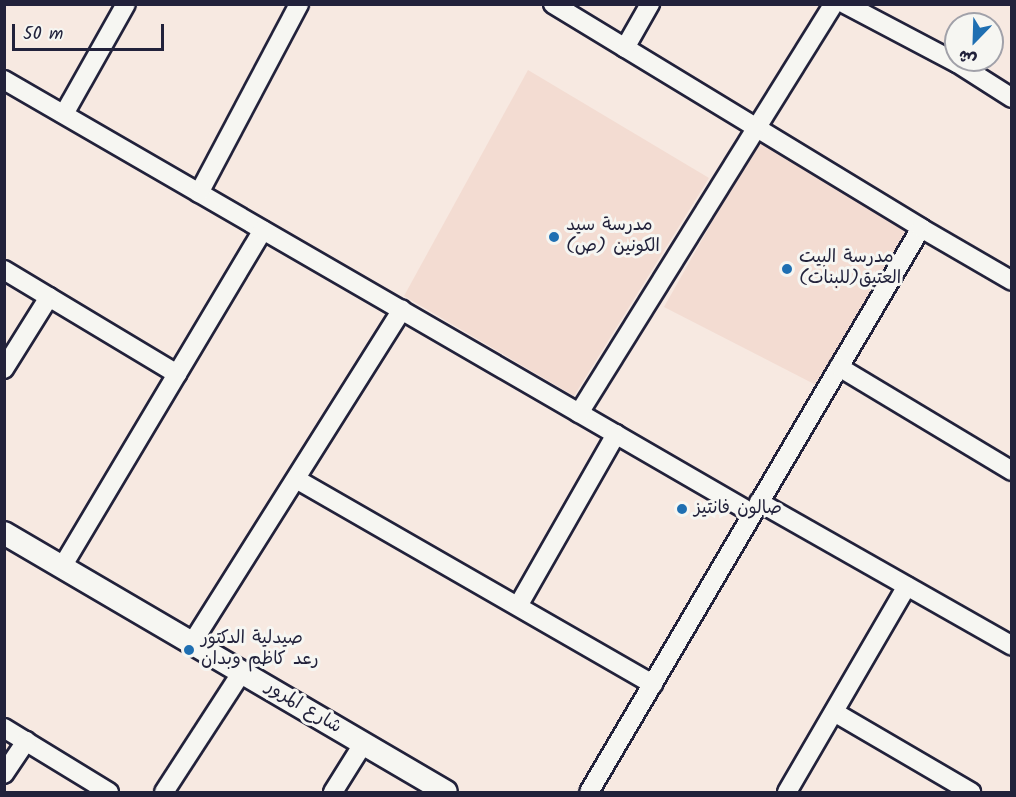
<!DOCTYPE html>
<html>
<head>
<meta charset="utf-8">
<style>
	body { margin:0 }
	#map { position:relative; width:1016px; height:797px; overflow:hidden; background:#f7e9e1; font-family:Kalam,"Playpen Sans Arabic",sans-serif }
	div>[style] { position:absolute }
	.built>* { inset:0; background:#f3dcd2 }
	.roads { filter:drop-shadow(2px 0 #22223b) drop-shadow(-2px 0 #22223b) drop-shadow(0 2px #22223b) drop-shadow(0 -2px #22223b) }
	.minor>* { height:18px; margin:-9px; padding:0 9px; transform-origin:9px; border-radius:9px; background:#f6f6f2 }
	.tertiary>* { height:22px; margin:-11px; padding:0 11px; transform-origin:11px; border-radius:11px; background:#f6f6f2 }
	.dots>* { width:16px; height:16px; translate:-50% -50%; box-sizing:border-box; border:3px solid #f6f6f2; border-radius:50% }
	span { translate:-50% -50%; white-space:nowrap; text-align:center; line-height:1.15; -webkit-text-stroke:6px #f6f6f2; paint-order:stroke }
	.poi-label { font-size:18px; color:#22223b }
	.left { translate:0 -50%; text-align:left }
	.street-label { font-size:18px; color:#22223b }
	.frame { position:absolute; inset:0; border:6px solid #22223b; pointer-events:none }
	.north { position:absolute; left:944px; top:12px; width:60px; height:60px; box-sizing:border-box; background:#f6f6f2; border:2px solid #a1a1a9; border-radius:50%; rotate:203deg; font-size:16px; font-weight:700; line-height:24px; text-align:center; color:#22223b }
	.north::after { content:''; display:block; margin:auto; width:21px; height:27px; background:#1f6fb2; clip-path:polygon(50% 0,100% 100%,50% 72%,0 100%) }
	.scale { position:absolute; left:12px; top:24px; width:152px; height:27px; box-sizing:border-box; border:3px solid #22223b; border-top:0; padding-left:8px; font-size:18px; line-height:21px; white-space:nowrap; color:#22223b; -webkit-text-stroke:4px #f6f6f2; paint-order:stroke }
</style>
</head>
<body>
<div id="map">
	<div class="built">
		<i style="clip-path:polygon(528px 70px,709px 178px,574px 396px,404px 296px)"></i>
		<i style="clip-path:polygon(759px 139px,911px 230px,816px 385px,664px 307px)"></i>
	</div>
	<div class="roads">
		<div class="minor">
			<i style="left:553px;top:4px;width:431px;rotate:31.3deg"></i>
			<i style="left:921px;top:228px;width:654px;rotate:120.48deg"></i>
			<i style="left:845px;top:4px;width:127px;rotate:27.8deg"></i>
			<i style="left:957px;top:63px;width:65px;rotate:32.5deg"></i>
			<i style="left:625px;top:48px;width:51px;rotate:-60.4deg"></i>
			<i style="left:4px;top:80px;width:864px;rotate:30.07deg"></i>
			<i style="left:64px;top:114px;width:126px;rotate:-60.6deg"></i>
			<i style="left:199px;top:193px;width:214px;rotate:-62.1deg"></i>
			<i style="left:921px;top:228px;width:105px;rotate:30.2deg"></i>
			<i style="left:4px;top:270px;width:202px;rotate:31deg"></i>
			<i style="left:839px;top:367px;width:202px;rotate:31deg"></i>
			<i style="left:4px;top:369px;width:85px;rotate:-58deg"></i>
			<i style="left:579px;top:413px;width:482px;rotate:-58.1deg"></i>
			<i style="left:296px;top:479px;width:412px;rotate:29.9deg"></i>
			<i style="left:759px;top:502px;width:291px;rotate:29.6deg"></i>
			<i style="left:62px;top:567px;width:392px;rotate:-59.2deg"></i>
			<i style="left:518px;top:606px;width:198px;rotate:-60.3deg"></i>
			<i style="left:192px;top:643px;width:394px;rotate:-57.8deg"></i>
			<i style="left:834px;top:712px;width:159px;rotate:30.3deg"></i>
			<i style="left:4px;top:728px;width:123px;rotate:31.4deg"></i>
			<i style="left:4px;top:774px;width:40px;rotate:-56deg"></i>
			<i style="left:164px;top:792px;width:143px;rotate:-57deg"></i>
			<i style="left:333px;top:792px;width:57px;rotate:-58deg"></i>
			<i style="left:787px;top:792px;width:238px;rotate:-59.8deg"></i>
		</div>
		<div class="tertiary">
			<i style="left:4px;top:533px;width:512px;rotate:30.37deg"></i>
		</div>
	</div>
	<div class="dots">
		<i style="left:554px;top:237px;background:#1f6fb2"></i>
		<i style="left:787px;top:269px;background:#1f6fb2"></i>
		<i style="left:682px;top:509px;background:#1f6fb2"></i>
		<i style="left:189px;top:650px;background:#1f6fb2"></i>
	</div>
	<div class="poi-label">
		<span class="left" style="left:566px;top:237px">مدرسة سيد<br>الكونين (ص)</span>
		<span class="left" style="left:799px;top:269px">مدرسة البيت<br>العتيق(للبنات)</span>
		<span class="left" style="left:694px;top:509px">صالون فانتيز</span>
		<span class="left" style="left:201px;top:650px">صيدلية الدكتور<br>رعد كاظم وبدان</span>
	</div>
	<div class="street-label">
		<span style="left:303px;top:708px;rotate:31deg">شارع المرور</span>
	</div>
	<div class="frame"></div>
	<div class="north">ش</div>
	<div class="scale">50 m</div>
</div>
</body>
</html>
